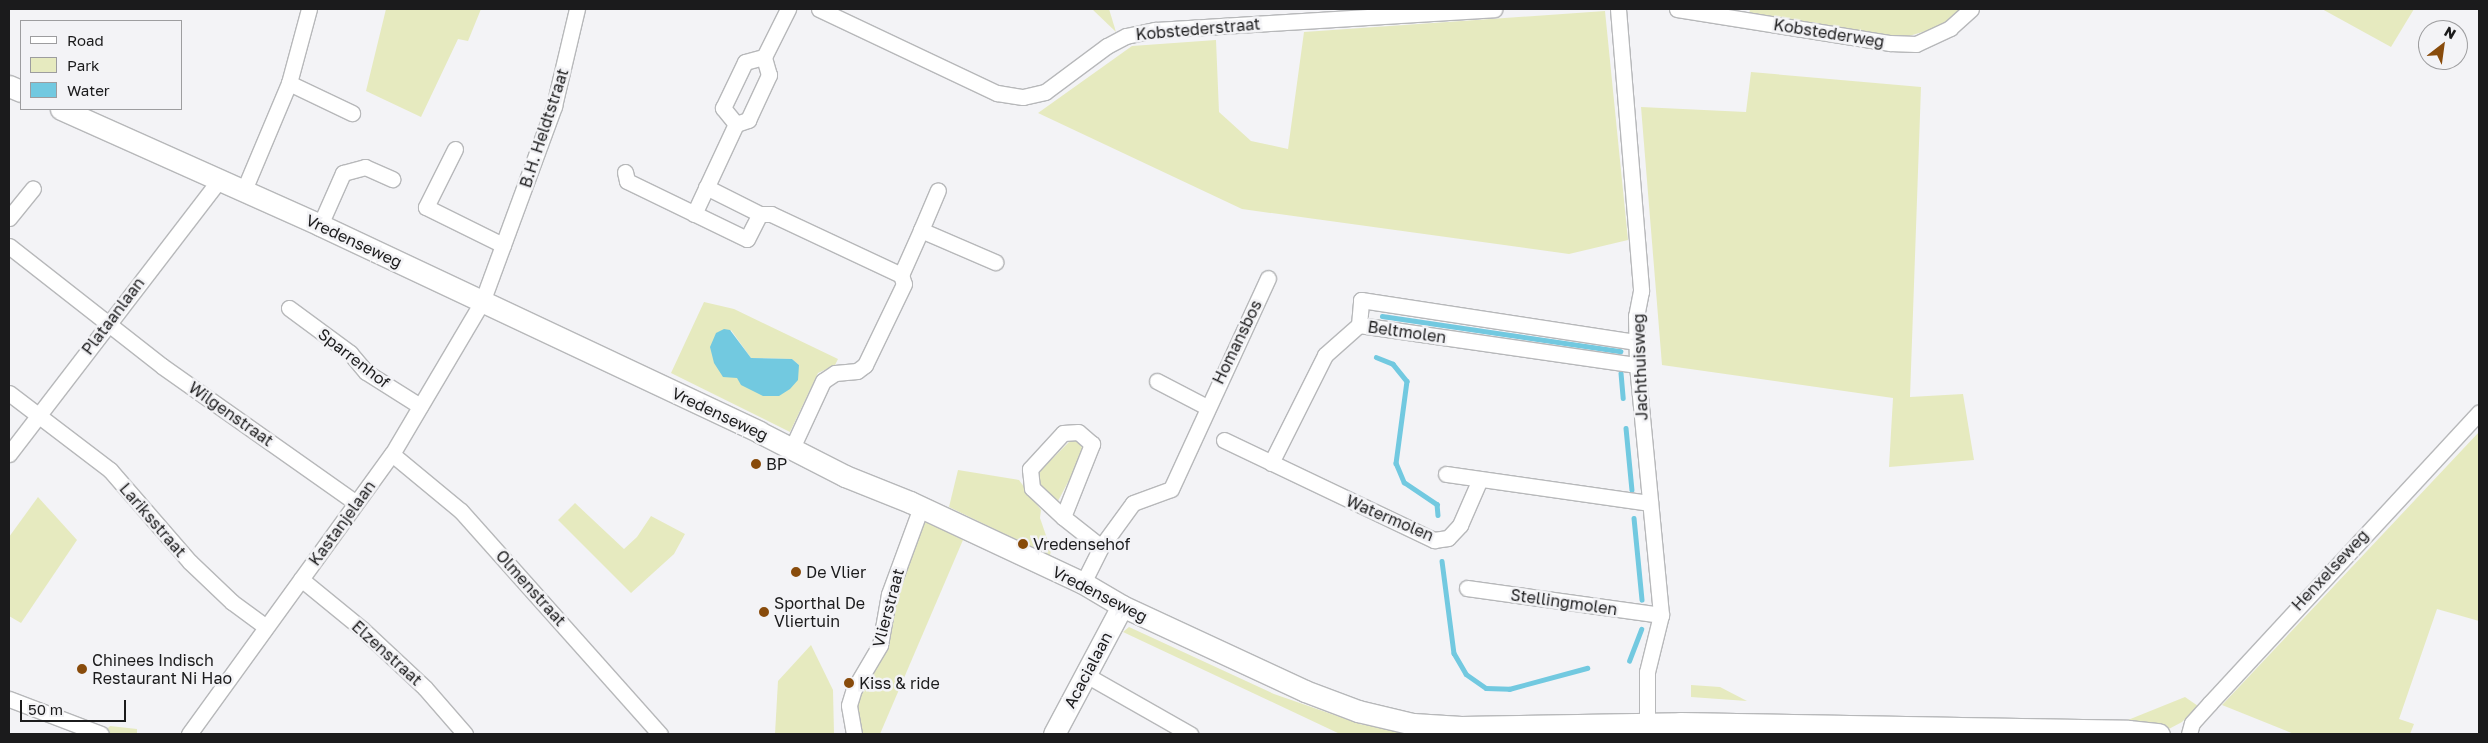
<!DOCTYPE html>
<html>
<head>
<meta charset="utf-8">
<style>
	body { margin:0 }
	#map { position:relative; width:2488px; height:743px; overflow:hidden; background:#f3f3f6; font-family:"Golos Text",sans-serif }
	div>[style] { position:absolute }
	.green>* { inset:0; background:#e6eabf }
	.water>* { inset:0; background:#72c9e0 }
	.stream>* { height:4.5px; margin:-2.25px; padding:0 2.25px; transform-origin:2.25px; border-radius:2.25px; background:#72c9e0 }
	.roads { filter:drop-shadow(1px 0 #b7b8ba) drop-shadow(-1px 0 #b7b8ba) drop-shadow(0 1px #b7b8ba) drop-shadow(0 -1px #b7b8ba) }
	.street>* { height:15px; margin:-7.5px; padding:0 7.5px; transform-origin:7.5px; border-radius:7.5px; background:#fff }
	.secondary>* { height:21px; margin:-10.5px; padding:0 10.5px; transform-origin:10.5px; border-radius:10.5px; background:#fff }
	.dots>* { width:14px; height:14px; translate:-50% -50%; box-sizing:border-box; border:2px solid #f3f3f6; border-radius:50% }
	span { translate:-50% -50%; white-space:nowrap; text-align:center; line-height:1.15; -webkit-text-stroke:5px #f3f3f6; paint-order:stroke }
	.street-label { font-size:16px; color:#1b1b1c }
	.poi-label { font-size:16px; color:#1b1b1c }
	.left { translate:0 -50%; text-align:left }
	.frame { position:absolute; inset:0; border:10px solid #1b1b1c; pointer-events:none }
	.legend { position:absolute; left:20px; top:20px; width:162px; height:90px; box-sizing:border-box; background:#f3f3f6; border:1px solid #9d9d9f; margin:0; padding:6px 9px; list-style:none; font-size:15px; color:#1b1b1c }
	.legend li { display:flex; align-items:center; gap:10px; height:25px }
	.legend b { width:25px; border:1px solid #9d9d9f }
	.north { position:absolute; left:2418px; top:20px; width:50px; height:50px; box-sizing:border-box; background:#f3f3f6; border:1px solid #9d9d9f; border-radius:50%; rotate:30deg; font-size:14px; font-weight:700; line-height:20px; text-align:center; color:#1b1b1c }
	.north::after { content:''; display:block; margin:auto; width:18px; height:22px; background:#884b0b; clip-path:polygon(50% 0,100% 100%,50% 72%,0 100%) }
	.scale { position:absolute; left:20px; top:700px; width:106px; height:22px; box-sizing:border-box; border:2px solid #1b1b1c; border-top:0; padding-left:6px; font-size:15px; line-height:18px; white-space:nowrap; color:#1b1b1c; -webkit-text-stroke:4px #f3f3f6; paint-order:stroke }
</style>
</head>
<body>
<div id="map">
	<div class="green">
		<i style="clip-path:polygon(386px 9px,481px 9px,468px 41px,458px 39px,421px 117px,366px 91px)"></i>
		<i style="clip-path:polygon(1092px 9px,1109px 9px,1116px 32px)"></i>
		<i style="clip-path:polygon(1750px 9px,1961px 9px,1942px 26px,1906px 37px,1884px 37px,1749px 16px)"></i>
		<i style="clip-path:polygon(2322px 9px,2414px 9px,2391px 47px)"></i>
		<i style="clip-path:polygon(1605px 11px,1628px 240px,1569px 254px,1242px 209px,1038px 113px,1132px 46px,1216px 40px,1219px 112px,1251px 141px,1288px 149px,1304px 32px)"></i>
		<i style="clip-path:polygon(1751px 72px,1921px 87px,1910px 397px,1963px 394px,1974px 460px,1889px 467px,1893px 398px,1662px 365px,1641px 107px,1746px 112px)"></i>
		<i style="clip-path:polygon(evenodd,704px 302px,734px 309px,838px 359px,835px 365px,818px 373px,790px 432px,671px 373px,704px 302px,731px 330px,751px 358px,792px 359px,799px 365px,714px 363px,731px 330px)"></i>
		<i style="clip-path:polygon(2479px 432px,2479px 621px,2437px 609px,2399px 719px,2414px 724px,2410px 734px,2294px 734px,2222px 705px)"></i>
		<i style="clip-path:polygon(1071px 440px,1079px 442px,1084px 452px,1058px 501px,1039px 487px,1037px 479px,1039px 472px)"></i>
		<i style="clip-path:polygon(958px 470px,1019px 480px,1041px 510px,1040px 518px,1051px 550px,1050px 556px,949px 507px)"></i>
		<i style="clip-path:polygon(38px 497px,77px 540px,21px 623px,9px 616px,9px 537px)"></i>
		<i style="clip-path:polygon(575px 503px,624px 549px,637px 537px,651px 516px,685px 534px,674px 554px,631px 593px,558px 520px)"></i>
		<i style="clip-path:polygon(923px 520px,963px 540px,880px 734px,862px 734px,855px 721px,857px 690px)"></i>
		<i style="clip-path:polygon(1129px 627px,1274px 694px,1363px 725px,1562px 734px,1340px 734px,1123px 632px)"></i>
		<i style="clip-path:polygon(811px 645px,833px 690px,834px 734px,775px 734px,778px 681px)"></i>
		<i style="clip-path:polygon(1691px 685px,1720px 687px,1747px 701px,1691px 697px)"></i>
		<i style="clip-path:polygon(2185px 697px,2198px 706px,2182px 722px,2165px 731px,2113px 726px)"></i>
		<i style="clip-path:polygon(110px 726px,137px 729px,137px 734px,111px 734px,106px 730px)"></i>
	</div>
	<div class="water">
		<i style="clip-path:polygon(724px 329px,730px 330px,751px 358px,792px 359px,799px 365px,798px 380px,790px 389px,779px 396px,763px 396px,741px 385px,737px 378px,723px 377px,714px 363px,710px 347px,716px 333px)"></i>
	</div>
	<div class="stream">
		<i style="left:1382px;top:316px;width:241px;rotate:8.4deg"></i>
		<i style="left:1376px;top:357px;width:18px;rotate:22deg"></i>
		<i style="left:1393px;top:364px;width:22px;rotate:51deg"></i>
		<i style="left:1407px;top:381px;width:83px;rotate:97.6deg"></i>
		<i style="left:1396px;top:463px;width:21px;rotate:67deg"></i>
		<i style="left:1404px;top:482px;width:40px;rotate:34deg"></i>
		<i style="left:1437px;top:504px;width:11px;rotate:85deg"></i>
		<i style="left:1621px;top:373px;width:25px;rotate:85deg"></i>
		<i style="left:1626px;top:428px;width:62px;rotate:84.5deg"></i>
		<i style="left:1634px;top:518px;width:82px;rotate:84.4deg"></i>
		<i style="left:1442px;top:561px;width:93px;rotate:82.6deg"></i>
		<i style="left:1454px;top:653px;width:24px;rotate:60deg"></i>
		<i style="left:1466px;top:674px;width:24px;rotate:35deg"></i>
		<i style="left:1486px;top:688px;width:23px;rotate:2deg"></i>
		<i style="left:1509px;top:689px;width:81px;rotate:-15.1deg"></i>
		<i style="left:1629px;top:661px;width:34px;rotate:-69deg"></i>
	</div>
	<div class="roads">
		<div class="street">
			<i style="left:819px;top:9px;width:197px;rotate:25.3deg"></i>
			<i style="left:997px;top:93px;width:26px;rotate:9deg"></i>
			<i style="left:1023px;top:97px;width:23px;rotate:-13deg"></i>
			<i style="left:1045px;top:92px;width:77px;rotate:-36.6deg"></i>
			<i style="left:1107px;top:46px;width:21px;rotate:-28deg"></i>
			<i style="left:1126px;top:36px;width:30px;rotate:-12deg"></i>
			<i style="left:1155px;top:30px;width:340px;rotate:-3.5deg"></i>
			<i style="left:1618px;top:9px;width:283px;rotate:85.3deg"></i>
			<i style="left:1641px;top:291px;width:25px;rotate:101deg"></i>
			<i style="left:1636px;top:316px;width:49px;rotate:88.8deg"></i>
			<i style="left:1637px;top:365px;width:251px;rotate:84.5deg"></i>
			<i style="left:1661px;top:615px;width:59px;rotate:103.8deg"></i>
			<i style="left:1647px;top:672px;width:52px;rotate:90deg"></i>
			<i style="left:1677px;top:9px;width:216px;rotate:9.1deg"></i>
			<i style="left:1890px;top:43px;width:26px;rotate:2deg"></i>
			<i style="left:1916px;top:44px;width:38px;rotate:-25deg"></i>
			<i style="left:1950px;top:28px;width:28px;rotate:-42deg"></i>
			<i style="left:289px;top:83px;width:70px;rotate:25.5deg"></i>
			<i style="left:736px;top:124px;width:13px;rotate:-18deg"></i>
			<i style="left:748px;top:120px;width:50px;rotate:-65deg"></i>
			<i style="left:769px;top:75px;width:19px;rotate:-106deg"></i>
			<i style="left:764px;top:57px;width:54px;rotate:-63.4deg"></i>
			<i style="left:455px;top:149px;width:65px;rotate:116.6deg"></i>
			<i style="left:426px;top:207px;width:86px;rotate:26.3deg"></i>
			<i style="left:625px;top:172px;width:9px;rotate:77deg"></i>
			<i style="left:627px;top:181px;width:133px;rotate:25.8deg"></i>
			<i style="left:747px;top:239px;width:28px;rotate:-63deg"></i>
			<i style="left:706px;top:187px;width:60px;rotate:26.6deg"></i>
			<i style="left:760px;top:214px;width:11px"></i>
			<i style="left:771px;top:214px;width:144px;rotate:25.1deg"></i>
			<i style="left:901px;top:275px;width:9px;rotate:72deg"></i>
			<i style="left:904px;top:284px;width:90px;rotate:115.7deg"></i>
			<i style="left:865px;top:365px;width:10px;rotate:143deg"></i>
			<i style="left:857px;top:371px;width:22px;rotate:175deg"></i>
			<i style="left:835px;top:373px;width:14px;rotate:146deg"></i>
			<i style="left:823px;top:381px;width:74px;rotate:114.8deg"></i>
			<i style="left:244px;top:190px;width:116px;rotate:-67.2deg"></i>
			<i style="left:289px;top:83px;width:77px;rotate:-74.9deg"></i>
			<i style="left:694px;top:214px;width:99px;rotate:-65deg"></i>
			<i style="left:736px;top:124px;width:21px;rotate:-129deg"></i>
			<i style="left:723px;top:108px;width:51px;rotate:-64.4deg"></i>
			<i style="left:745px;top:62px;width:20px;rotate:-15deg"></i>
			<i style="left:9px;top:218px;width:38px;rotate:-51deg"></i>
			<i style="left:320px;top:225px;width:57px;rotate:-66.1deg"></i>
			<i style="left:343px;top:173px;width:23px;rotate:-15deg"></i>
			<i style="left:365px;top:167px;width:30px;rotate:24deg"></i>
			<i style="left:921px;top:230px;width:43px;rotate:-67deg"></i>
			<i style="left:9px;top:246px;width:194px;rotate:38.1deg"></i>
			<i style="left:162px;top:366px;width:237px;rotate:35.2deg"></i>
			<i style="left:901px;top:275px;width:49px;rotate:-66deg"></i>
			<i style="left:921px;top:230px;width:81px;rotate:23.4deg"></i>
			<i style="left:289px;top:308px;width:76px;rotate:36.4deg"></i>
			<i style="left:350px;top:353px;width:25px;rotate:50deg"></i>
			<i style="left:366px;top:372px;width:64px;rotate:32.2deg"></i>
			<i style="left:1359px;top:325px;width:25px;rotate:-85deg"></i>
			<i style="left:1361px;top:300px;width:279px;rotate:8.7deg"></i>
			<i style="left:1359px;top:325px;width:281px;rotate:8.2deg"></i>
			<i style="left:1157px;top:381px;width:56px;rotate:27.5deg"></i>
			<i style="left:9px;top:393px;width:127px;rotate:37.3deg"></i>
			<i style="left:110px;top:470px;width:122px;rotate:49deg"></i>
			<i style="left:190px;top:562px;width:58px;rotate:43.6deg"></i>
			<i style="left:232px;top:602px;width:42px;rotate:36.3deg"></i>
			<i style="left:1224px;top:440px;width:233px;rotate:25.5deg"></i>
			<i style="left:1434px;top:540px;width:14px;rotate:-8deg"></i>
			<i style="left:1448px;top:538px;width:18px;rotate:-47deg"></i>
			<i style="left:1460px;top:525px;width:50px;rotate:-66.5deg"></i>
			<i style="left:9px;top:454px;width:347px;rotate:-52.5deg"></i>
			<i style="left:392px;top:454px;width:89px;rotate:39.6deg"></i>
			<i style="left:461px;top:511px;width:299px;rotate:48.3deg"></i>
			<i style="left:1271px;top:463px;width:121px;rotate:-63.4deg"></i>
			<i style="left:1325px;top:355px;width:45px;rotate:-41.4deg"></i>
			<i style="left:1446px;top:474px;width:206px;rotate:8.1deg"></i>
			<i style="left:1063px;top:517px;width:79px;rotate:-68.3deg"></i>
			<i style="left:1092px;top:444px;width:18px;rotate:-139deg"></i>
			<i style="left:1078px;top:432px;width:15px;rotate:176deg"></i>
			<i style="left:1063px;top:433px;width:49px;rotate:132.5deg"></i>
			<i style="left:1030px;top:469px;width:19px;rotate:84deg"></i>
			<i style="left:1032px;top:488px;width:42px;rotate:43.1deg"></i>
			<i style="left:1063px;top:517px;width:48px;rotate:38.3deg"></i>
			<i style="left:301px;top:579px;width:79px;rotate:39.3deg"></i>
			<i style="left:362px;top:629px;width:86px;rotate:43.1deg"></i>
			<i style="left:425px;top:688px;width:61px;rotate:49deg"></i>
			<i style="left:1083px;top:583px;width:40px;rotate:-63.4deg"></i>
			<i style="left:1101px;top:547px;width:54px;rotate:-54deg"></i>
			<i style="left:1133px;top:503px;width:40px;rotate:-20.2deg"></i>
			<i style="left:1171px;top:489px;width:232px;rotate:-65.3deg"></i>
			<i style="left:1467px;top:588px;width:196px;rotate:7.9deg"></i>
			<i style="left:1086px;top:675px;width:120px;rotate:29.6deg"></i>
			<i style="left:9px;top:699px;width:98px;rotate:20.8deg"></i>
			<i style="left:189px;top:734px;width:346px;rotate:-54.1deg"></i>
			<i style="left:392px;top:454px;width:177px;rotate:-59.4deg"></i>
			<i style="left:482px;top:302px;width:209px;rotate:-69.8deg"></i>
			<i style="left:554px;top:106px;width:100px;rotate:-76.7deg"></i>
			<i style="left:854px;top:734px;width:29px;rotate:-100deg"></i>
			<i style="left:849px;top:705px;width:17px;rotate:-73deg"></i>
			<i style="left:854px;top:689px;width:51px;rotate:-59.4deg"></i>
			<i style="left:880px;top:645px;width:52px;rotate:-80deg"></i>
			<i style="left:889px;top:594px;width:93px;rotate:-69.8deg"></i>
			<i style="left:2189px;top:734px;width:11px;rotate:-75deg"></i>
			<i style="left:2192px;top:723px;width:27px;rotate:-48deg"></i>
			<i style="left:2210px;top:703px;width:396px;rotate:-47.2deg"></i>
		</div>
		<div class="secondary">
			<i style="left:9px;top:86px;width:13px;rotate:23deg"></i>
			<i style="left:61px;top:109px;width:284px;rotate:24.1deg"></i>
			<i style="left:320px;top:225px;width:485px;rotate:25.2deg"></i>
			<i style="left:759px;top:432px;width:97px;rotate:27.1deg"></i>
			<i style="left:845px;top:476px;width:70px;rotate:21.8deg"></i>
			<i style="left:910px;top:502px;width:191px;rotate:25.1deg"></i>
			<i style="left:1083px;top:583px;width:45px;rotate:30.5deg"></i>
			<i style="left:1122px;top:606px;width:202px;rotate:24.9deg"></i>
			<i style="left:1305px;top:691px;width:57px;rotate:20.7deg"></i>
			<i style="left:1358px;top:711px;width:57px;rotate:13.3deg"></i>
			<i style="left:1413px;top:724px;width:48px;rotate:3.6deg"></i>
			<i style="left:1461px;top:727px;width:219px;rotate:-1deg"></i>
			<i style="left:1680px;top:723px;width:448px;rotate:1deg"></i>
			<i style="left:2128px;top:731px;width:31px;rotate:6deg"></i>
			<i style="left:1054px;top:734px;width:145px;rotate:-62deg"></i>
		</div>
	</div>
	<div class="dots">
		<i style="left:756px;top:464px;background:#884b0b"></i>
		<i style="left:1023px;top:544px;background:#884b0b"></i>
		<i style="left:796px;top:572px;background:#884b0b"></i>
		<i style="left:764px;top:612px;background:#884b0b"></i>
		<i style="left:82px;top:669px;background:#884b0b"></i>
		<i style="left:849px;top:683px;background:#884b0b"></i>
	</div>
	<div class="street-label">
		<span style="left:1198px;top:29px;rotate:-5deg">Kobstederstraat</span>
		<span style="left:1829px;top:33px;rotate:9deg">Kobstederweg</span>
		<span style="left:544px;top:128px;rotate:-72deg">B.H. Heldtstraat</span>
		<span style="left:354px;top:241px;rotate:25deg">Vredenseweg</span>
		<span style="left:113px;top:316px;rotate:-53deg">Plataanlaan</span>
		<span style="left:1407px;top:332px;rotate:8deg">Beltmolen</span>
		<span style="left:1237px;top:342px;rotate:-64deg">Homansbos</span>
		<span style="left:354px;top:358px;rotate:38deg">Sparrenhof</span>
		<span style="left:1640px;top:367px;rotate:-92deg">Jachthuisweg</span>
		<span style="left:231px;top:414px;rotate:35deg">Wilgenstraat</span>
		<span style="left:720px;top:414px;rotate:25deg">Vredenseweg</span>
		<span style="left:1390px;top:518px;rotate:23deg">Watermolen</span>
		<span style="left:153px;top:520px;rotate:49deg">Lariksstraat</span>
		<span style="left:342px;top:523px;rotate:-54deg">Kastanjelaan</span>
		<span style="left:2330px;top:570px;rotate:-47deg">Henxelseweg</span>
		<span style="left:531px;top:588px;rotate:48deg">Olmenstraat</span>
		<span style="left:1100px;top:594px;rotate:27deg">Vredenseweg</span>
		<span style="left:1564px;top:602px;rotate:8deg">Stellingmolen</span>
		<span style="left:888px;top:608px;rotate:-75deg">Vlierstraat</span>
		<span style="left:387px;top:653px;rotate:42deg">Elzenstraat</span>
		<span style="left:1088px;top:670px;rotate:-62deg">Acacialaan</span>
	</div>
	<div class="poi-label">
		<span class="left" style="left:766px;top:464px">BP</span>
		<span class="left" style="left:1033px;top:544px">Vredensehof</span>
		<span class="left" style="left:806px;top:572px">De Vlier</span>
		<span class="left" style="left:774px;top:612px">Sporthal De<br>Vliertuin</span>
		<span class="left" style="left:92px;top:669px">Chinees Indisch<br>Restaurant Ni Hao</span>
		<span class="left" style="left:859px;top:683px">Kiss &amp; ride</span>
	</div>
	<div class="frame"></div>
	<ul class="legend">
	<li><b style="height:6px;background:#fff"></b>Road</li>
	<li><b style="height:14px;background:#e6eabf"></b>Park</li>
	<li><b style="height:14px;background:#72c9e0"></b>Water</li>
	</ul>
	<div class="north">N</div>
	<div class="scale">50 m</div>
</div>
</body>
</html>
